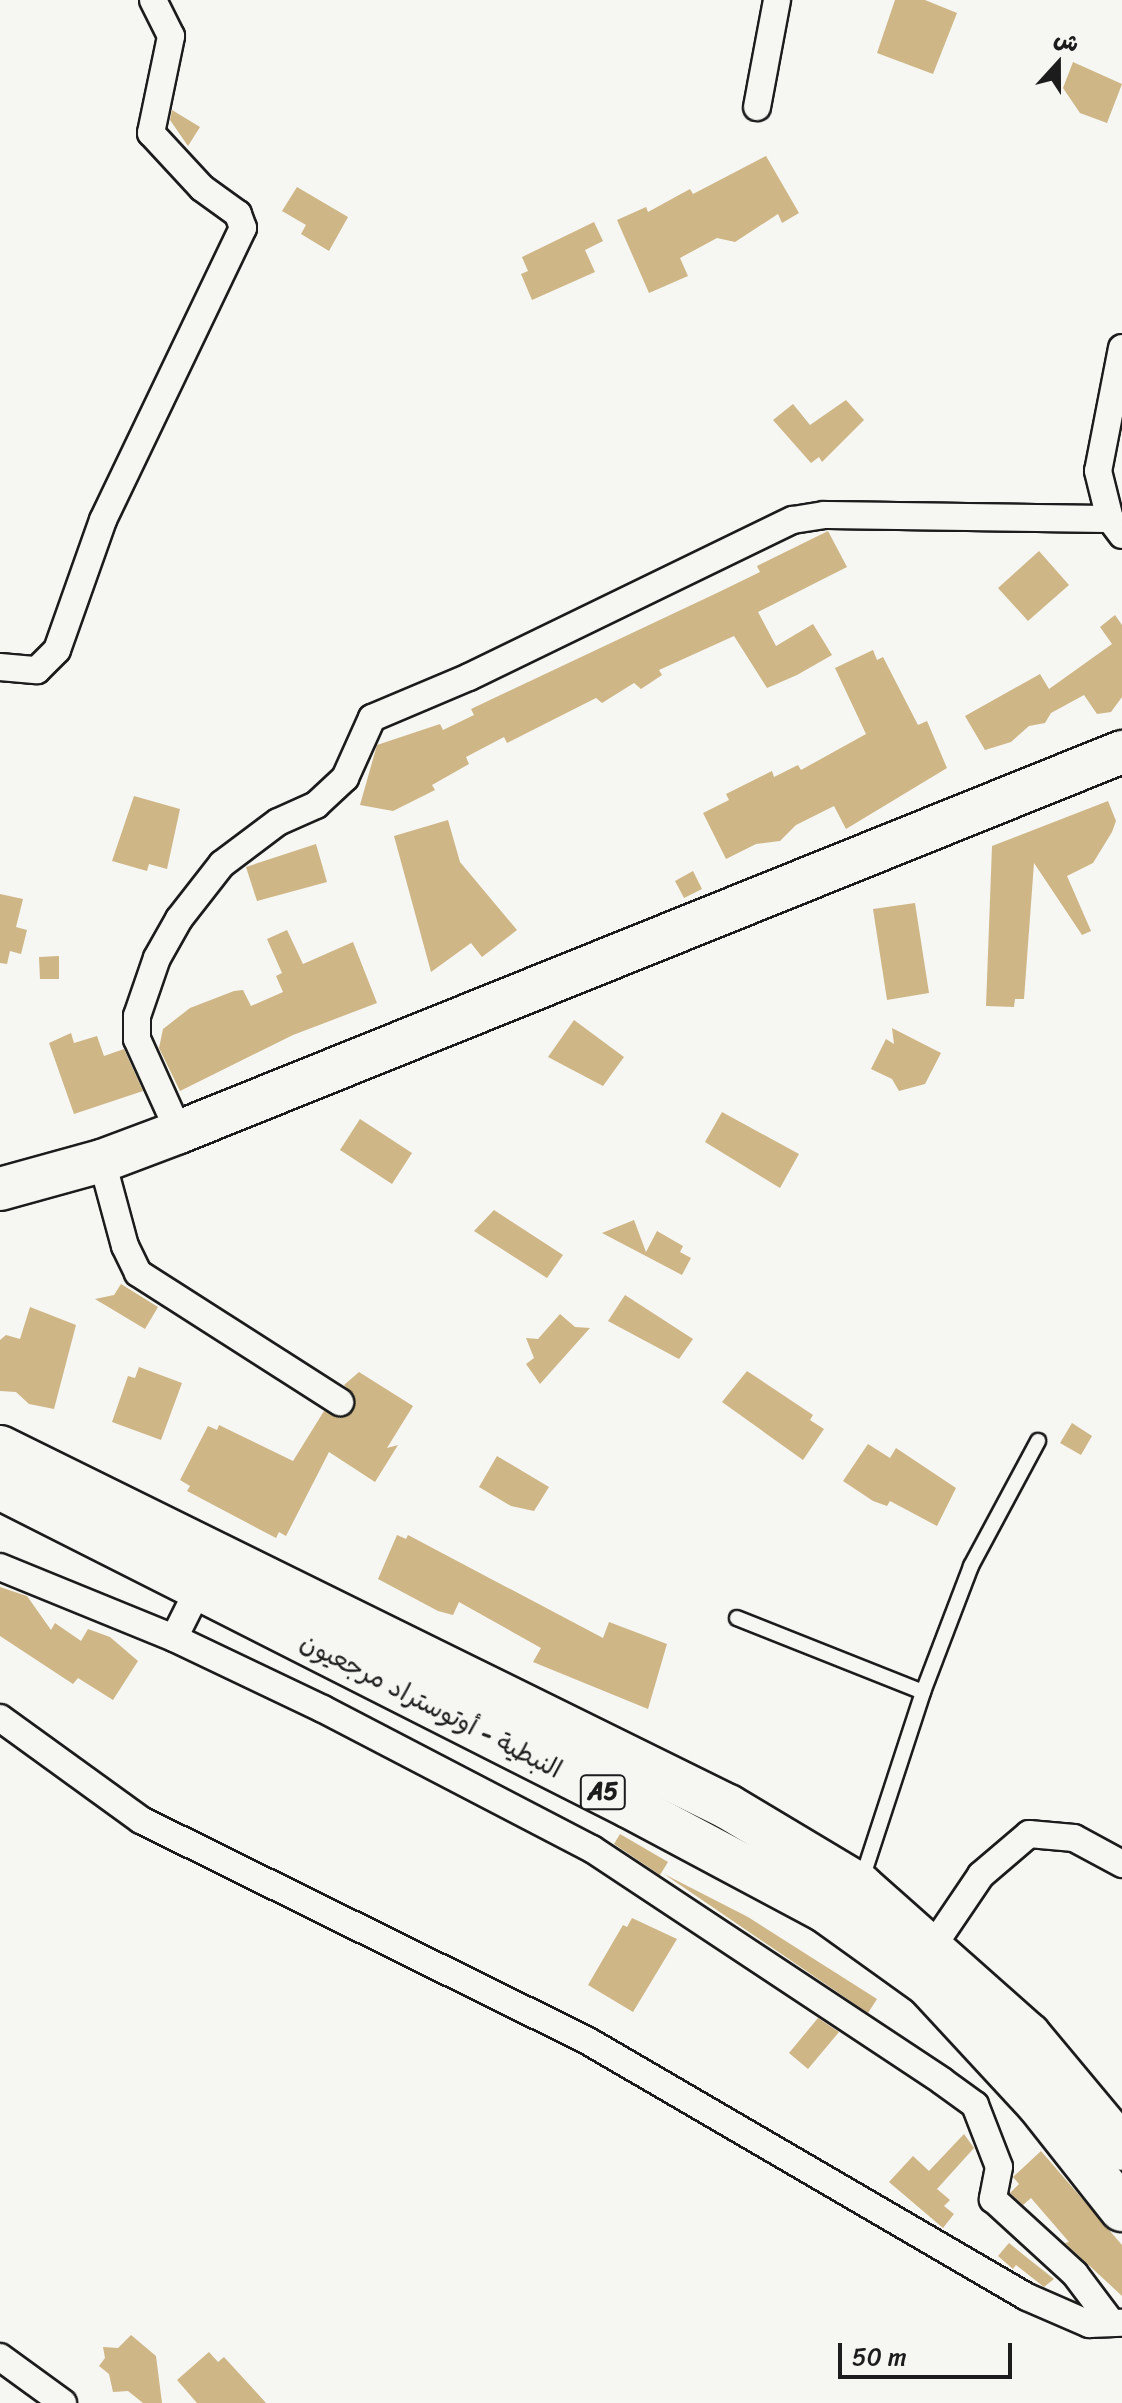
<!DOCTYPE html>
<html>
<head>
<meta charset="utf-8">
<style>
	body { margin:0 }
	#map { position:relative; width:1122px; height:2403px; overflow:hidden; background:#f6f6f2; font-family:Sriracha,"Playpen Sans Arabic",sans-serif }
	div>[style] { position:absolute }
	.building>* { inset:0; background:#cfb686 }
	.roads { filter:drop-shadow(2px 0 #1c1c1c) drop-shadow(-2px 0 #1c1c1c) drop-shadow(0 2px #1c1c1c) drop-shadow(0 -2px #1c1c1c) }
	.service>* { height:14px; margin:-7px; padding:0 7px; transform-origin:7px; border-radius:7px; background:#f6f6f2 }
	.minor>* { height:26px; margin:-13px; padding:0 13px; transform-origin:13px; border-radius:13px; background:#f6f6f2 }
	.primary>* { height:42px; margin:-21px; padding:0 21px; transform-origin:21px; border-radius:21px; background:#f6f6f2 }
	.trunk>* { height:44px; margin:-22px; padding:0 22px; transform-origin:22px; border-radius:22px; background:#f6f6f2 }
	span { translate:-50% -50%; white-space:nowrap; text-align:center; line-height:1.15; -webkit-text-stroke:7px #f6f6f2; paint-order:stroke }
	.shield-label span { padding:2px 6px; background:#f6f6f2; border:2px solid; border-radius:6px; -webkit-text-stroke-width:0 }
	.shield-label { font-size:24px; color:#1c1c1c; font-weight:700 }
	.street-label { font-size:26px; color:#1c1c1c }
	.north { position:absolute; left:1018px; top:24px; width:80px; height:80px; -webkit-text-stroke:6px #f6f6f2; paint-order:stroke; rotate:21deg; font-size:22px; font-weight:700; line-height:32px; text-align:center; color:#1c1c1c }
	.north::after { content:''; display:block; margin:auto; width:28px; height:36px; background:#1c1c1c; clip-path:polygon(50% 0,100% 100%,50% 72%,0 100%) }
	.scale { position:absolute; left:838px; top:2343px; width:174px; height:36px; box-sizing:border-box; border:4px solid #1c1c1c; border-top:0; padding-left:10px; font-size:24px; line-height:28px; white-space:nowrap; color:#1c1c1c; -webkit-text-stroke:6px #f6f6f2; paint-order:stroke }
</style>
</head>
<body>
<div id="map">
	<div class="building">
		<i style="clip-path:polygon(895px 0,925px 0,957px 13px,933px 74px,877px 53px)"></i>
		<i style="clip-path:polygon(1073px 62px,1122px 84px,1107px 123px,1080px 113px,1063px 88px)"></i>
		<i style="clip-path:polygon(172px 110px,200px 127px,188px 146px,170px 120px)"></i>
		<i style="clip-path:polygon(766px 156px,799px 213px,782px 223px,778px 214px,735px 242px,717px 238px,680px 258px,688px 276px,649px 293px,617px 220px,646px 207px,648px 212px,690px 189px,693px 194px)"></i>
		<i style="clip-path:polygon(297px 187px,348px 217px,329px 251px,301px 234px,306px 225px,282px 211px)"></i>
		<i style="clip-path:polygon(594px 222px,603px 241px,585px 250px,595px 272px,532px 300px,521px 274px,528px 271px,522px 257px)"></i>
		<i style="clip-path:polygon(846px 400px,864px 420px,822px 462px,819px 457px,811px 463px,773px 420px,793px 404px,810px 425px)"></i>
		<i style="clip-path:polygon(828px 531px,847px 567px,758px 612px,776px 646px,813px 624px,832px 655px,797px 675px,767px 688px,734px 636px,659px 670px,662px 675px,641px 689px,634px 683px,602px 703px,596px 698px,507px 743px,504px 737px,466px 757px,469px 764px,432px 785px,435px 790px,393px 811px,360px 805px,377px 745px,440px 724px,443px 730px,474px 715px,471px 709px,719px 592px,760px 572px,757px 566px)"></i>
		<i style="clip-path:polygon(1039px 551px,1069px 585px,1028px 621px,998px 588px)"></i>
		<i style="clip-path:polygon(1115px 615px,1122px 625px,1122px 697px,1111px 712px,1097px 714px,1084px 695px,1051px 713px,1045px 723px,1029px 726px,1011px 742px,985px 750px,965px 716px,1040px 674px,1049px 689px,1112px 644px,1100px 627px)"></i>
		<i style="clip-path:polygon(873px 650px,877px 660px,883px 657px,918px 725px,927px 721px,947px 768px,846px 829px,834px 806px,796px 825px,780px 841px,756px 844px,726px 859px,703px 813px,729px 800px,726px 794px,772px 771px,774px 777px,798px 765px,801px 770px,866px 734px,835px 668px)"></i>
		<i style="clip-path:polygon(134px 796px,180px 809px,167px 869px,149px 864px,147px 871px,112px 861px)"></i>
		<i style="clip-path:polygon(1108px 801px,1116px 821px,1112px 832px,1093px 863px,1067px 876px,1091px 931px,1082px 935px,1034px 863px,1024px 999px,1015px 999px,1014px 1007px,986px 1006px,992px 846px)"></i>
		<i style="clip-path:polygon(448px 820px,460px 862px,517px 930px,482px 957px,471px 943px,431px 972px,394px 836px)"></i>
		<i style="clip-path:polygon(316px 844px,327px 882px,257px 901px,246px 867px)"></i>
		<i style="clip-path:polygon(693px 871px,702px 889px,684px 898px,675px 881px)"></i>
		<i style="clip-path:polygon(0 894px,23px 899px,16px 927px,27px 930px,21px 954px,10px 951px,7px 964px,0 963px)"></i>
		<i style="clip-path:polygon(915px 903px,929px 993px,887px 1000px,873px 909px)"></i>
		<i style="clip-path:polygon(287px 930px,303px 964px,353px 942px,377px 1003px,293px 1035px,180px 1091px,159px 1048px,163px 1029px,190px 1008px,234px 991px,243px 990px,251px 1006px,283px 992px,276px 976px,282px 973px,267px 939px)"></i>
		<i style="clip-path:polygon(59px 956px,59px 979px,40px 979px,39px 957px)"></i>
		<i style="clip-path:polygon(574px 1020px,624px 1057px,603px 1086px,548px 1057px)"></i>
		<i style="clip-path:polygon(892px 1028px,941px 1053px,925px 1084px,899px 1091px,892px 1079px,871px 1069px,886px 1039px,894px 1044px)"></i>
		<i style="clip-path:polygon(71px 1033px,74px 1043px,97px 1036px,104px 1056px,124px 1049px,143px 1091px,74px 1114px,49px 1043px)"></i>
		<i style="clip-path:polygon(722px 1112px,799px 1154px,780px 1188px,705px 1142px)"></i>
		<i style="clip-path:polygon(360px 1119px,412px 1153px,392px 1184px,340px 1150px)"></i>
		<i style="clip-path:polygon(494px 1210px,563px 1255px,547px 1278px,474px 1231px)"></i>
		<i style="clip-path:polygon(634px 1220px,646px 1252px,657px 1231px,683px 1246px,680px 1252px,691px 1258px,682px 1275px,602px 1233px)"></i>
		<i style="clip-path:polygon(121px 1284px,158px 1307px,145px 1329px,95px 1299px,114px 1295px)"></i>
		<i style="clip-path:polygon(625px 1295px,693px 1339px,679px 1359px,608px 1321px)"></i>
		<i style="clip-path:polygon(30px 1307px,76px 1325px,54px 1409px,29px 1404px,16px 1392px,0 1391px,0 1340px,6px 1335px,20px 1339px)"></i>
		<i style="clip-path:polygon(560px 1314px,575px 1327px,590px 1328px,540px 1384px,526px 1364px,534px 1358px,526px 1338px,538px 1339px)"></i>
		<i style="clip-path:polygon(139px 1367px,182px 1383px,161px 1440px,112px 1422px,128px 1376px,135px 1378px)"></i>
		<i style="clip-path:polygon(747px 1371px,813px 1415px,810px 1420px,824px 1429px,803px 1460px,722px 1402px)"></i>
		<i style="clip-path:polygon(359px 1372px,413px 1406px,387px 1448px,398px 1445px,375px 1482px,329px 1452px,286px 1536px,279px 1532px,276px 1538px,187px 1491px,190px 1486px,180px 1480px,208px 1426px,217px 1430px,219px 1425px,293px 1461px,324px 1411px,340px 1418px,353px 1411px,354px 1395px,344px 1385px)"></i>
		<i style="clip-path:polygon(1072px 1423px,1092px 1436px,1081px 1455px,1060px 1443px)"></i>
		<i style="clip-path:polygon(868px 1444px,890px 1458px,896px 1448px,956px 1488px,937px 1526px,890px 1501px,887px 1506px,873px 1501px,843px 1481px)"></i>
		<i style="clip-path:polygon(497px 1456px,549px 1487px,534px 1511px,511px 1506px,479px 1487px)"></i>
		<i style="clip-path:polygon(397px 1535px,406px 1539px,408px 1535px,603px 1638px,609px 1622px,667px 1644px,648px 1709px,533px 1662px,541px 1648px,459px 1602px,453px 1615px,438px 1611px,378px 1579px)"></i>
		<i style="clip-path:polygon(0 1587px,27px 1596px,51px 1630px,55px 1623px,81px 1641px,88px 1629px,110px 1637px,138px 1661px,113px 1700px,78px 1678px,73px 1684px,0 1636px)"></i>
		<i style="clip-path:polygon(620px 1834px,668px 1862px,660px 1875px,614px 1844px)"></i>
		<i style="clip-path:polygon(664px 1874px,748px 1917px,877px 1999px,868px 2013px)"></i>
		<i style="clip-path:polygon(632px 1918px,677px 1939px,633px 2012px,588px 1985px,623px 1925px,627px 1927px)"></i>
		<i style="clip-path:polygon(818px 2018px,839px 2032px,808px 2069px,789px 2053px)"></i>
		<i style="clip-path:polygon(964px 2134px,974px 2148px,937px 2189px,950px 2200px,944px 2206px,954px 2214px,943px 2228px,889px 2182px,913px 2156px,929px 2171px)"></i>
		<i style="clip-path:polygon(1041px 2151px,1122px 2245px,1122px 2296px,1065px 2243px,1069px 2242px,1031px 2198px,1023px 2205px,1010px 2193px,1019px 2184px,1013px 2177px)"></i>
		<i style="clip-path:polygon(1009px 2243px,1025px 2256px,1054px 2279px,1044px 2287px,1016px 2265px,1013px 2269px,998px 2256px)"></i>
		<i style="clip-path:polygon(131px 2335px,156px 2356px,162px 2403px,143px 2403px,128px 2391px,113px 2392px,109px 2374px,99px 2366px,105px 2358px,103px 2347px,118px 2348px)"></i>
		<i style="clip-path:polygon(209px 2352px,218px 2362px,224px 2357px,266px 2403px,197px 2403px,177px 2380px)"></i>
	</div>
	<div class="roads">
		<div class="service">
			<i style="left:737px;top:1618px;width:200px;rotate:21.7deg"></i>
			<i style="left:861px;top:1882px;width:200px;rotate:-71.9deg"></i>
			<i style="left:923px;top:1692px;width:135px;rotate:-69.1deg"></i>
			<i style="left:971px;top:1566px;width:142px;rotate:-61.8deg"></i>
		</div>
		<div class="minor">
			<i style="left:757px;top:107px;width:109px;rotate:-79.4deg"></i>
			<i style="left:1122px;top:348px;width:125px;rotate:101deg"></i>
			<i style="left:1098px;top:471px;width:49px;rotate:76deg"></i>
			<i style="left:1110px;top:519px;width:20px;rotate:53deg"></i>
			<i style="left:0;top:667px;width:37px;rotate:5deg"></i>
			<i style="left:37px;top:670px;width:28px;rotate:-45deg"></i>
			<i style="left:57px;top:650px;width:138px;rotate:-70.5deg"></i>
			<i style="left:103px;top:520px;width:324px;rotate:-64.4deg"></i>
			<i style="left:243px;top:228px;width:15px;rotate:-110deg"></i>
			<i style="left:238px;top:214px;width:44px;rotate:-144.2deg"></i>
			<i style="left:202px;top:188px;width:75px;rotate:-132.8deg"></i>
			<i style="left:151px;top:133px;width:99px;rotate:-78.3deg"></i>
			<i style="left:171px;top:36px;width:40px;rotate:-116.6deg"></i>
			<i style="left:179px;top:1132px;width:102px;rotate:-114.3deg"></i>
			<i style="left:137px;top:1039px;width:23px;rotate:-90deg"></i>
			<i style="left:137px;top:1016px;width:61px;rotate:-71deg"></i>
			<i style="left:157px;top:958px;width:45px;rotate:-60.6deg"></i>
			<i style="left:179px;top:919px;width:70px;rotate:-52deg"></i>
			<i style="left:222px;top:864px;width:70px;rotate:-36.9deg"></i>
			<i style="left:278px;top:822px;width:42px;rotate:-24.1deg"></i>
			<i style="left:316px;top:805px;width:40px;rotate:-43deg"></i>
			<i style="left:345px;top:778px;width:66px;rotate:-65.8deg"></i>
			<i style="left:372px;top:718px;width:105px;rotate:-22.9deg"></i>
			<i style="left:469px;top:677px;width:360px;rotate:-25.9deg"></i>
			<i style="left:793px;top:520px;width:31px;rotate:-9deg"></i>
			<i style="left:824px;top:515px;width:286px;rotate:0.8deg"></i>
			<i style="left:102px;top:1161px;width:88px;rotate:74.9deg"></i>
			<i style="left:125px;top:1246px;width:30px;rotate:64deg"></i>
			<i style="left:138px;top:1273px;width:240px;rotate:32.6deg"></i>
			<i style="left:0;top:1567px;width:188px;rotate:22.2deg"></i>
			<i style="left:174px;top:1638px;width:165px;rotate:25.5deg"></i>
			<i style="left:323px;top:1709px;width:303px;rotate:27.5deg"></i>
			<i style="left:592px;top:1849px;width:420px;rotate:33.5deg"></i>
			<i style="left:942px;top:2081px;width:41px;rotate:36deg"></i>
			<i style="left:975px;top:2105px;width:66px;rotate:68.8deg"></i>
			<i style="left:999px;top:2167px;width:33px;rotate:101deg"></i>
			<i style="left:993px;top:2199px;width:111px;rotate:42.4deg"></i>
			<i style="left:1075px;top:2274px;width:60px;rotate:53.1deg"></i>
			<i style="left:174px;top:1638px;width:54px;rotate:-63.4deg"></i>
			<i style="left:0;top:1718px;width:174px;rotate:35.9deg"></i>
			<i style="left:141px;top:1820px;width:499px;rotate:26.3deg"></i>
			<i style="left:588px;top:2041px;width:508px;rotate:30.25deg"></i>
			<i style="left:1027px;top:2297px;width:68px;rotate:23.5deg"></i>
			<i style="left:1089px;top:2324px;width:33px;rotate:-2deg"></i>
			<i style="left:933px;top:1946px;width:86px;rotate:-55.9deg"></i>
			<i style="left:981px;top:1875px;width:63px;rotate:-40.5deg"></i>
			<i style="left:1029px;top:1834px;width:45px;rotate:5.1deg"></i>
			<i style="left:1074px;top:1838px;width:55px;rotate:28.4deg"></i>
			<i style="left:0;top:2357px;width:78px;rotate:36.1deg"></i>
		</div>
		<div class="primary">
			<i style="left:0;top:1189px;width:106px;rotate:-15.4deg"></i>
			<i style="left:102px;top:1161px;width:82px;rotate:-20.6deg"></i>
			<i style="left:179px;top:1132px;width:1017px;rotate:-21.95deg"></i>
		</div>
		<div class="trunk">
			<i style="left:0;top:1448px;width:812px;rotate:26.25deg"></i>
			<i style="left:728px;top:1807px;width:154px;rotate:30.9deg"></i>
			<i style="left:860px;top:1886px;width:225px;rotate:41.6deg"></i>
			<i style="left:1028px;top:2035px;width:147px;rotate:50.2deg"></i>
			<i style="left:0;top:1487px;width:706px;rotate:26.86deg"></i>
			<i style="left:630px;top:1806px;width:221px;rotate:28.1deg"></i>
			<i style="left:825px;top:1910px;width:127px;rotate:35.7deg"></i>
			<i style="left:928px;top:1984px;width:163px;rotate:47.2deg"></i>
			<i style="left:1039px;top:2104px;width:134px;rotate:51.7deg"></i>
		</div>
	</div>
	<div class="shield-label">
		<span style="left:603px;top:1792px">A5</span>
	</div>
	<div class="street-label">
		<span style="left:431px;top:1706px;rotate:27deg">النبطية - أوتوستراد مرجعيون</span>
	</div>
	<div class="north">ش</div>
	<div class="scale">50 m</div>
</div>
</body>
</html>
